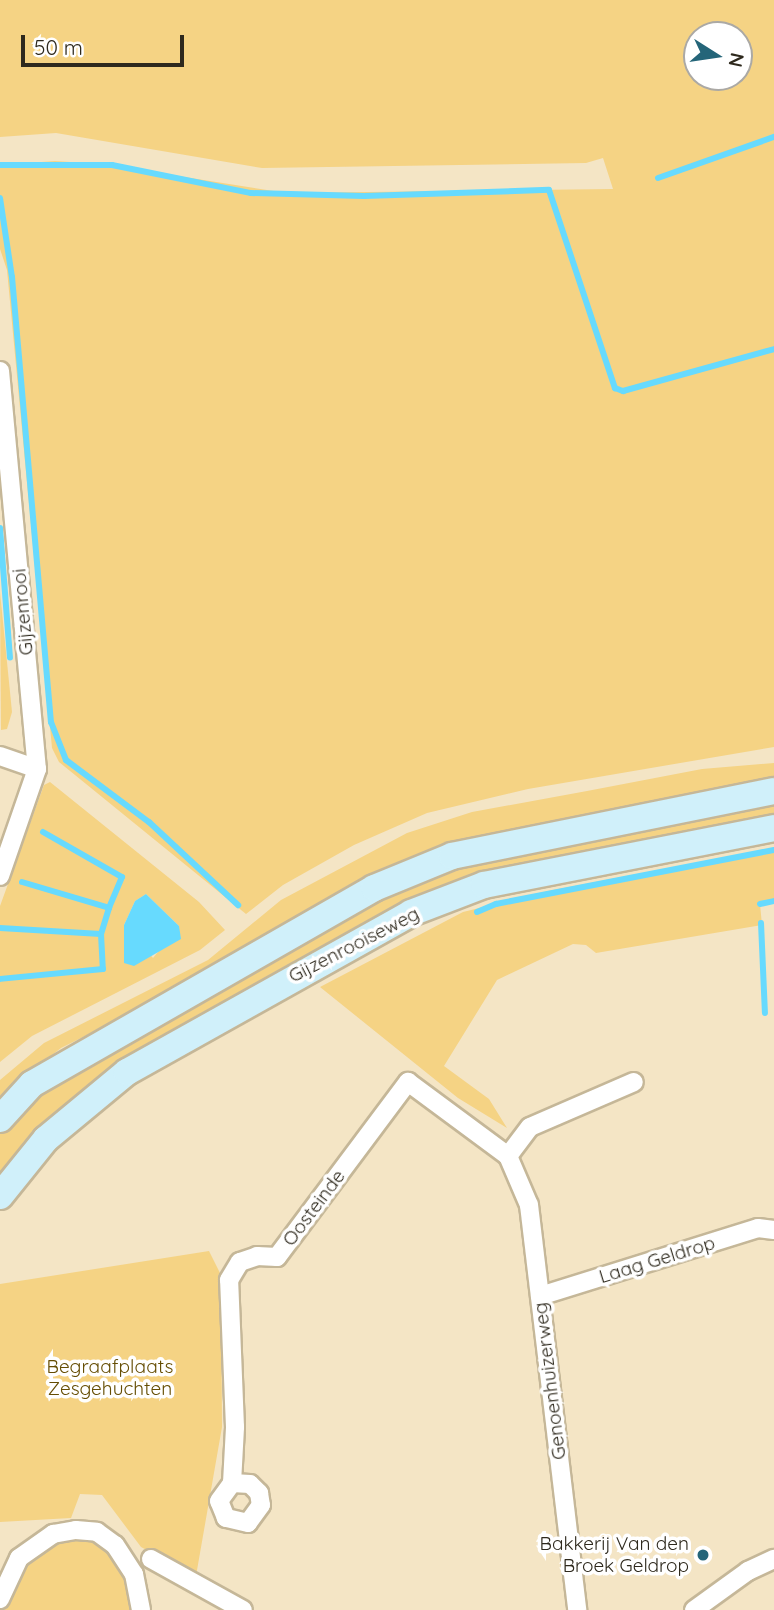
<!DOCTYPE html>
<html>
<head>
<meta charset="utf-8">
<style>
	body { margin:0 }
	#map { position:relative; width:774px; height:1610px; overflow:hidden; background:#f4e5c5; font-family:Quicksand,sans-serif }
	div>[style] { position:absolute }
	.green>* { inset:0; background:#f5d384 }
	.water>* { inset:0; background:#67dafe }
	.stream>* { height:6px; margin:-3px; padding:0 3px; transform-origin:3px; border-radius:3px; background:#67dafe }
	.roads { filter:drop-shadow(2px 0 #c5b798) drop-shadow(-2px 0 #c5b798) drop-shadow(0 2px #c5b798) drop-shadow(0 -2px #c5b798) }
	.street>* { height:18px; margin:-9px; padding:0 9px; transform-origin:9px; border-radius:9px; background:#fff }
	.secondary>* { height:26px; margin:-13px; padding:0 13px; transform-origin:13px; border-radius:13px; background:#d0f0fa }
	.dots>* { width:19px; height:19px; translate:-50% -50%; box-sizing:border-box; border:4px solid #fff; border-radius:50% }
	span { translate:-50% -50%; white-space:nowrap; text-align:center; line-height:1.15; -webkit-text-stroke:7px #fff; paint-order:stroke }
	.street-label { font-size:19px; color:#2e291d }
	.park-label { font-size:19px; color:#654d03 }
	.poi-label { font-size:19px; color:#2e291d }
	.right { translate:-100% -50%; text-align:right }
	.north { position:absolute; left:683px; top:21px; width:70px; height:70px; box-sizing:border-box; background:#fff; border:2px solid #aba9a5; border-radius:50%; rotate:102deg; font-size:19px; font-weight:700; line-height:28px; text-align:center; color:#2e291d }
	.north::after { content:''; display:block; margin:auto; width:24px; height:32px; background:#246579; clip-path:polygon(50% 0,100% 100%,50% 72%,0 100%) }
	.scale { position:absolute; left:21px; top:35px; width:163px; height:32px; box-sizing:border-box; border:4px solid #2e291d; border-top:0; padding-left:9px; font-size:21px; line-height:24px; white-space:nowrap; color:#2e291d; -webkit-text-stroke:5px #fff; paint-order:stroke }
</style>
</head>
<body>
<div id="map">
	<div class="green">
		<i style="clip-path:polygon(evenodd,0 0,774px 0,774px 747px,528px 789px,427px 813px,354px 845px,283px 885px,246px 914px,59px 762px,52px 748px,7px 270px,0 249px,0 165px,55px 161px,102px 164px,286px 193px,613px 189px,603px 158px,586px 163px,262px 168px,56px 133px,0 137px,0 0,697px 35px,739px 35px,739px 77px,697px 77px,697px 35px)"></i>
		<i style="clip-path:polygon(0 592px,12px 712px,7px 729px,1px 730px)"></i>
		<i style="clip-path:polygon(774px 763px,774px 784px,475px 841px,61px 1048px,0 1096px,0 1080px,44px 1043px,208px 960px,281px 900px,407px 833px,472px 812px,587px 791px,702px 769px)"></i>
		<i style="clip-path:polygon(evenodd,50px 782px,199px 902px,225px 930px,200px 950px,32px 1036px,0 1062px,0 906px,44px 785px,50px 782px,146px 894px,179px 926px,153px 958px,124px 925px,135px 901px,146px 894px)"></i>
		<i style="clip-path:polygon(774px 798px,774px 822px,544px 865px,152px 1046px,0 1186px,0 1132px,52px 1083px,411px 878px)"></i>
		<i style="clip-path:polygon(774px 848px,774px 902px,760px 904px,762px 925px,596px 953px,586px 945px,573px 944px,497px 980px,444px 1066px,489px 1099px,507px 1128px,458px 1098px,320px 987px,463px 912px,548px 891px)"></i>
		<i style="clip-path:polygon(209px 1251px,221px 1275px,222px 1427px,196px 1576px,141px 1547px,102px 1495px,80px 1494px,71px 1518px,0 1522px,0 1284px)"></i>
		<i style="clip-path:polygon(64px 1538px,88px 1538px,110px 1550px,126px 1572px,135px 1610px,3px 1610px,12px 1583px,32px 1554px)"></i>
	</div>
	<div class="water">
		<i style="clip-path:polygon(146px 894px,179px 926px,181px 939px,134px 966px,124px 963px,124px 925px,135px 901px)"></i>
	</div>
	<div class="stream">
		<i style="left:0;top:165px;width:112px"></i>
		<i style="left:112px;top:165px;width:142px;rotate:11.4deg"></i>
		<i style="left:251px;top:193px;width:113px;rotate:1.5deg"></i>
		<i style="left:364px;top:196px;width:185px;rotate:-1.9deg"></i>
		<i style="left:549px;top:190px;width:209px;rotate:71.6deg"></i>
		<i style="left:615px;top:388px;width:9px;rotate:21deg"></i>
		<i style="left:623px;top:391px;width:157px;rotate:-15.5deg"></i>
		<i style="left:658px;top:178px;width:123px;rotate:-19.5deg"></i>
		<i style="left:0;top:198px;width:80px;rotate:81.4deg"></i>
		<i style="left:12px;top:277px;width:447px;rotate:85deg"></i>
		<i style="left:51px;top:722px;width:41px;rotate:68.5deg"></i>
		<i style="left:66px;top:760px;width:104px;rotate:36.8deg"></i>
		<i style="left:149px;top:822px;width:122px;rotate:43deg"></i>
		<i style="left:0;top:528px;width:130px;rotate:85.6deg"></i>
		<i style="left:43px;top:832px;width:91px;rotate:29.7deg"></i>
		<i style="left:122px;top:877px;width:34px;rotate:113deg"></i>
		<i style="left:22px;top:882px;width:91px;rotate:16.6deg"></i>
		<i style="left:109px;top:908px;width:27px;rotate:107deg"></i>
		<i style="left:760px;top:904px;width:14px;rotate:-12deg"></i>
		<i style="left:477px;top:912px;width:21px;rotate:-23deg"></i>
		<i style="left:496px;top:904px;width:283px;rotate:-11deg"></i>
		<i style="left:761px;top:923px;width:90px;rotate:87.5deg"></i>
		<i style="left:0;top:928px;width:101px;rotate:3.4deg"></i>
		<i style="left:101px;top:934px;width:35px;rotate:87deg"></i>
		<i style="left:103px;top:969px;width:103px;rotate:174.5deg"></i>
	</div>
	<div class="roads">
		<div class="street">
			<i style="left:0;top:371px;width:400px;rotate:84.7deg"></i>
			<i style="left:37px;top:769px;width:113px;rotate:109.1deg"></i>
			<i style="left:0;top:756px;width:39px;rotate:19deg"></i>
			<i style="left:508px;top:1156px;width:36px;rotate:-53deg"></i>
			<i style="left:530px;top:1127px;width:113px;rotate:-23.4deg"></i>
			<i style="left:540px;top:1296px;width:228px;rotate:-17.3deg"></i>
			<i style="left:758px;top:1228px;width:16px;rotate:7deg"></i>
			<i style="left:232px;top:1483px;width:18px;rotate:3deg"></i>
			<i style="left:250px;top:1484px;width:13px;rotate:45deg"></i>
			<i style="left:259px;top:1493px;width:12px;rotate:81deg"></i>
			<i style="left:261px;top:1505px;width:22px;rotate:126deg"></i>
			<i style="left:248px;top:1523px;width:23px;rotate:-167deg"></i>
			<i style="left:226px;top:1518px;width:18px;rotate:-112deg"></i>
			<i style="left:219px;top:1501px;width:22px;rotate:-54deg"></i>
			<i style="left:232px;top:1483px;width:56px;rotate:-86.9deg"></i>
			<i style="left:235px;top:1427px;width:147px;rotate:-92.3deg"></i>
			<i style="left:229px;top:1280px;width:21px;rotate:-59deg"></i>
			<i style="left:240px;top:1262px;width:18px;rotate:-19deg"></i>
			<i style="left:257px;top:1256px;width:20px;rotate:3deg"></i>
			<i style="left:277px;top:1257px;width:219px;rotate:-53.2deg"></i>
			<i style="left:408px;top:1082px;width:124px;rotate:36.5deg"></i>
			<i style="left:508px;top:1156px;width:53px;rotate:66.8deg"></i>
			<i style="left:529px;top:1205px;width:408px;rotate:83.2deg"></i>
			<i style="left:151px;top:1559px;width:105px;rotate:29deg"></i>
			<i style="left:0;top:1599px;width:45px;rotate:-65.1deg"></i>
			<i style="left:19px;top:1558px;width:42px;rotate:-35.2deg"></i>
			<i style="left:53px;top:1534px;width:23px;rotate:-10deg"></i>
			<i style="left:76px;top:1530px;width:21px;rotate:5deg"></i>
			<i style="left:97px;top:1532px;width:22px;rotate:36deg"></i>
			<i style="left:115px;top:1545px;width:35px;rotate:57deg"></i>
			<i style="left:134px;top:1574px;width:37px;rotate:79deg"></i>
			<i style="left:694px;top:1610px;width:67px;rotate:-35.8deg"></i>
			<i style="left:748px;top:1571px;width:29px;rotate:-25deg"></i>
		</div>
		<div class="secondary">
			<i style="left:0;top:1119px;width:47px;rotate:-47.6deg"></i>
			<i style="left:32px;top:1084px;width:394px;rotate:-29.8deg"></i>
			<i style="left:374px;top:888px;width:84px;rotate:-22.3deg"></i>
			<i style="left:452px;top:856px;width:328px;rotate:-11.4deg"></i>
			<i style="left:0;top:1196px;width:73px;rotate:-51.1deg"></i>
			<i style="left:46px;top:1139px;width:105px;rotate:-39.6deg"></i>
			<i style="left:127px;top:1072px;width:325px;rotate:-29.2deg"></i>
			<i style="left:411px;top:913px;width:78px;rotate:-21deg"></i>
			<i style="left:484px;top:885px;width:296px;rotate:-11.1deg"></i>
		</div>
	</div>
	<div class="dots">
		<i style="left:703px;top:1555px;background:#246579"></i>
	</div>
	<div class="street-label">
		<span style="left:23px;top:612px;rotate:-95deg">Gijzenrooi</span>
		<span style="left:354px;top:945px;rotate:-27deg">Gijzenrooiseweg</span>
		<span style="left:314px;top:1208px;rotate:-53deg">Oosteinde</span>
		<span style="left:657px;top:1260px;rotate:-17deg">Laag Geldrop</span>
		<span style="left:550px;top:1381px;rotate:-97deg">Genoenhuizerweg</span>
	</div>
	<div class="park-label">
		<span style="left:110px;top:1378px">Begraafplaats<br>Zesgehuchten</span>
	</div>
	<div class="poi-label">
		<span class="right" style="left:689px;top:1555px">Bakkerij Van den<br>Broek Geldrop</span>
	</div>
	<div class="north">N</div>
	<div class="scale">50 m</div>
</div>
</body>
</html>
